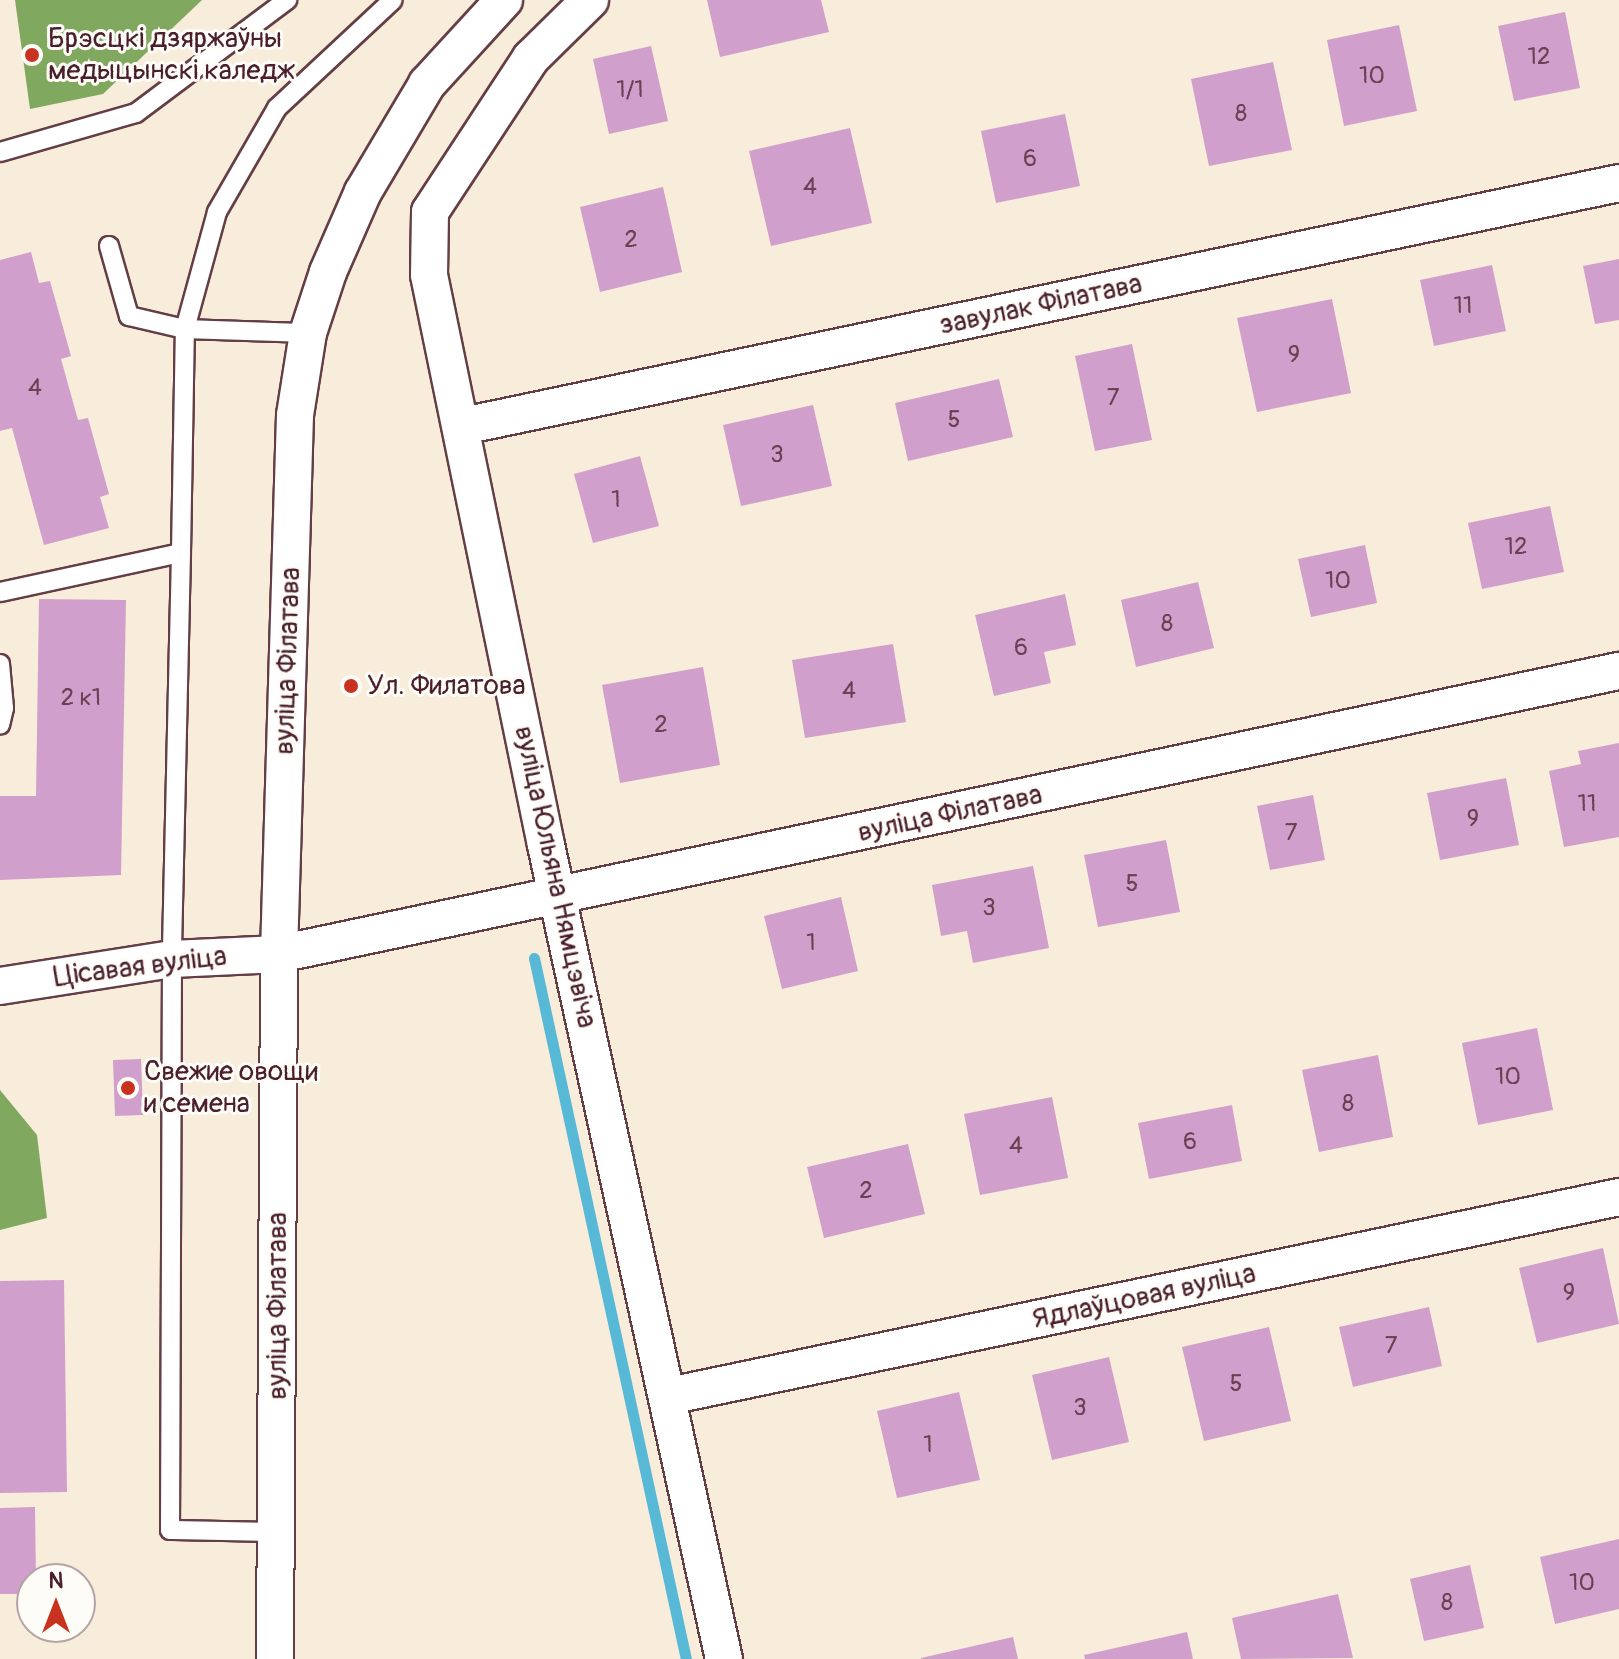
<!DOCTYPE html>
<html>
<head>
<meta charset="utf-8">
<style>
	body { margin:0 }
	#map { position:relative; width:1619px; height:1659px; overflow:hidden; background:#f8ecdb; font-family:Pangolin,sans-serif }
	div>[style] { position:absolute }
	.forest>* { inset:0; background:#81a85f }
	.stream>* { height:11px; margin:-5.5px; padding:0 5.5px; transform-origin:5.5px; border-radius:5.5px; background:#58b9d7 }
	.building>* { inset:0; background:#d19fcc }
	.roads { filter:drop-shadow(2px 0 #643e45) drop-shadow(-2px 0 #643e45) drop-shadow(0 2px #643e45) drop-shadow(0 -2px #643e45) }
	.lane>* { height:18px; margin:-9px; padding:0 9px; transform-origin:9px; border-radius:9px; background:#fff }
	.street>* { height:36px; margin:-18px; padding:0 18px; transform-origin:18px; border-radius:18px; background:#fff }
	.dots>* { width:22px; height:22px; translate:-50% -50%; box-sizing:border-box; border:4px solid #fdfcf7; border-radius:50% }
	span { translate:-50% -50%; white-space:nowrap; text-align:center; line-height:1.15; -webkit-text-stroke:6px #fdfcf7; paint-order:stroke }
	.number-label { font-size:24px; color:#6c3f53 }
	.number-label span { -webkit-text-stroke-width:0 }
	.poi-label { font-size:28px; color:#4a1f2b }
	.left { translate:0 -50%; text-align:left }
	.street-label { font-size:28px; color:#4a1f2b }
	.north { position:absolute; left:16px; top:1563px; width:80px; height:80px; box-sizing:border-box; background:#fdfcf7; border:2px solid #b5a4a5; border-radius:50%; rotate:0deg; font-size:22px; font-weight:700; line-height:32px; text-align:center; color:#4a1f2b }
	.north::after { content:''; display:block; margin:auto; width:28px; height:36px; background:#c8321e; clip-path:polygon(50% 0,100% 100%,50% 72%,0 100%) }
</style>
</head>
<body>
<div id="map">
	<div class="forest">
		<i style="clip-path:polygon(15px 0,202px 0,103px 94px,30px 109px)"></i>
		<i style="clip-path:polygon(0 1090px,37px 1135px,47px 1218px,0 1230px)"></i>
	</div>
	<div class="stream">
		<i style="left:534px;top:958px;width:717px;rotate:77.77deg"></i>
	</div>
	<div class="building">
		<i style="clip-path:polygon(707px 0,821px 0,829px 32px,720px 57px)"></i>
		<i style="clip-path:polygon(1565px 12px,1580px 88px,1514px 101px,1498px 26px)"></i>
		<i style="clip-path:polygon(1399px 25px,1417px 111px,1344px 126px,1327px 40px)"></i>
		<i style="clip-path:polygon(651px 46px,668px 121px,609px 134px,593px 59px)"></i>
		<i style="clip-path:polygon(1273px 62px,1292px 150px,1209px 166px,1191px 79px)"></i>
		<i style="clip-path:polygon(1065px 114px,1080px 186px,996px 203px,981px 131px)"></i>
		<i style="clip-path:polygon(850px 128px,872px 223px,771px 246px,749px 151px)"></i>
		<i style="clip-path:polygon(663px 187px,682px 272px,600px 292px,580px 207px)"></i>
		<i style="clip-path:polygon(31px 252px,39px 283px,50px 281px,71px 356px,61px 359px,78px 420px,88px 418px,109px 494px,100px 497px,109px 528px,44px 545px,12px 428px,0 431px,0 260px)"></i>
		<i style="clip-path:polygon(1619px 259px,1619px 320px,1595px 324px,1583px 266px)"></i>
		<i style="clip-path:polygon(1492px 265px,1506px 331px,1434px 346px,1420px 280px)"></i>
		<i style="clip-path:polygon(1332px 299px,1351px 393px,1257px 412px,1237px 318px)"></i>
		<i style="clip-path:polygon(1132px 344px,1152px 440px,1095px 451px,1075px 356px)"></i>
		<i style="clip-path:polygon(999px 379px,1013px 437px,908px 461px,895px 403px)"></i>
		<i style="clip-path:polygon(813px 405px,832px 486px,741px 506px,723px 425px)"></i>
		<i style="clip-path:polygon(640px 456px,659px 526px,593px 543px,574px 474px)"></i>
		<i style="clip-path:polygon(1550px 506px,1564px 572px,1482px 589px,1468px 523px)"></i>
		<i style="clip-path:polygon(1365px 545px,1377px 603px,1311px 617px,1298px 559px)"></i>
		<i style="clip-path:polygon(1198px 582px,1214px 648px,1136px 667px,1121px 600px)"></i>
		<i style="clip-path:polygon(1065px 594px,1076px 645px,1044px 652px,1051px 683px,994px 696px,975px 615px)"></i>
		<i style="clip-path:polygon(39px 599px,126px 600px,121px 875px,0 880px,0 796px,36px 796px)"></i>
		<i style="clip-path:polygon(893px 644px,906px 722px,805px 738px,792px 660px)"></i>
		<i style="clip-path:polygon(703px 667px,720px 765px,620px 783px,602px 685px)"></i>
		<i style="clip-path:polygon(1619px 743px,1619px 837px,1564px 847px,1549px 771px,1581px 764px,1578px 751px)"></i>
		<i style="clip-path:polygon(1506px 778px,1519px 845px,1440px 860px,1427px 793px)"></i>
		<i style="clip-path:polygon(1313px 795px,1325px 860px,1270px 870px,1257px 806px)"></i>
		<i style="clip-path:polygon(1166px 840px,1180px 912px,1098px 927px,1084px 855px)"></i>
		<i style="clip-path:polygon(1033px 866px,1049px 948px,973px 963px,967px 931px,941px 936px,932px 885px)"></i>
		<i style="clip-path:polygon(841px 897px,858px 971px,782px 989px,764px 916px)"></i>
		<i style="clip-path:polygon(1537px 1028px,1553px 1110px,1478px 1125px,1462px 1043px)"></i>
		<i style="clip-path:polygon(1378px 1055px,1393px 1137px,1319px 1152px,1302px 1070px)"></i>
		<i style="clip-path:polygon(141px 1059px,143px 1115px,115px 1116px,113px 1060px)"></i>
		<i style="clip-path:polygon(1052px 1097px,1068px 1178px,980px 1195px,964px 1114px)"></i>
		<i style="clip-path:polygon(1232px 1105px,1242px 1161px,1149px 1179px,1138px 1123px)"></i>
		<i style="clip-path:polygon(908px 1144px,925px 1214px,824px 1238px,807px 1167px)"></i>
		<i style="clip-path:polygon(1603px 1248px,1619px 1324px,1537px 1343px,1519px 1268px)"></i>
		<i style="clip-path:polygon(64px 1280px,67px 1492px,0 1493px,0 1281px)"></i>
		<i style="clip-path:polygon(1429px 1307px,1442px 1366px,1353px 1387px,1339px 1327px)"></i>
		<i style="clip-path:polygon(1269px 1327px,1291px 1421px,1204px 1441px,1182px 1347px)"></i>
		<i style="clip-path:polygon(1109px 1357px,1129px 1442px,1052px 1460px,1032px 1375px)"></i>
		<i style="clip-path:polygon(959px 1392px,980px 1480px,897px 1498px,877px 1411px)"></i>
		<i style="clip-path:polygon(35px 1507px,36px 1579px,32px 1579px,32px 1594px,0 1594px,0 1508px)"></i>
		<i style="clip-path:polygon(1619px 1539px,1619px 1609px,1555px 1624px,1540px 1557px)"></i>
		<i style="clip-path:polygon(1470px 1565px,1484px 1628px,1424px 1641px,1410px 1579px)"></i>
		<i style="clip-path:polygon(1338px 1594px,1353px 1658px,1241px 1659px,1232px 1618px)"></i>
		<i style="clip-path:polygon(1187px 1632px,1193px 1659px,1085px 1659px,1084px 1655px)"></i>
		<i style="clip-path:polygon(1013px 1637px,1018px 1659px,921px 1659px,921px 1658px)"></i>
	</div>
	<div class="roads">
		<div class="lane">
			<i style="left:0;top:152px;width:141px;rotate:-16deg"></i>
			<i style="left:136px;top:113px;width:189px;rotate:-36.8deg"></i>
			<i style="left:109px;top:246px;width:73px;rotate:74.1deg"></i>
			<i style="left:129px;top:316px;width:57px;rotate:13.1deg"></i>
			<i style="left:185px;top:329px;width:121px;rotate:-74.7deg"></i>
			<i style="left:217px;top:212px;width:120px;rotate:-60deg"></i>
			<i style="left:277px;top:108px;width:158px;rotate:-43deg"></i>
			<i style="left:181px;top:553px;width:224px;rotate:-89deg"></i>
			<i style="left:185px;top:329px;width:123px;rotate:1.9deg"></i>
			<i style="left:0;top:592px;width:185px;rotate:-12.2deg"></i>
			<i style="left:181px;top:553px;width:406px;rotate:91.3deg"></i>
			<i style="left:172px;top:959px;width:571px;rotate:90.2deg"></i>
			<i style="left:170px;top:1530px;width:107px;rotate:1.1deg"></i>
			<i style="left:0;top:664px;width:44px;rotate:84.8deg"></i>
			<i style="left:4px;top:708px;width:17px;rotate:103deg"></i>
		</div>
		<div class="street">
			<i style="left:590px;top:0;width:83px;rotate:135.5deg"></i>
			<i style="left:531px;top:58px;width:184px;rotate:123.3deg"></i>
			<i style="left:430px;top:212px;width:63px;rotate:90.9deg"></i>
			<i style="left:429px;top:275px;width:582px;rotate:78.4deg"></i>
			<i style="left:546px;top:845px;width:833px;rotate:77.67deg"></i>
			<i style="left:463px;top:426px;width:1181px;rotate:-11.87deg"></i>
			<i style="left:0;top:986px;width:174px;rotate:-8.9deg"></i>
			<i style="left:172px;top:959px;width:107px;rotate:-2.7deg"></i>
			<i style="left:279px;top:954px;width:1370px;rotate:-11.93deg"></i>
			<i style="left:669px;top:1396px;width:971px;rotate:-11.83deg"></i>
			<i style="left:275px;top:1659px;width:705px;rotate:-89.67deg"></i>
			<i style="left:279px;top:954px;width:539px;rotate:-88.3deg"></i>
			<i style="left:295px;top:415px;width:83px;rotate:-81deg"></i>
			<i style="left:308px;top:333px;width:64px;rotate:-71.8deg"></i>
			<i style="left:328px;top:272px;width:87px;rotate:-66.4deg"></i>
			<i style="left:363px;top:192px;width:126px;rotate:-59.3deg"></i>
			<i style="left:427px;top:84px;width:114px;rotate:-47.5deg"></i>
		</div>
	</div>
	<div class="dots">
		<i style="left:32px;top:55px;background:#c8321e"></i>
		<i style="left:351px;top:686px;background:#c8321e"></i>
		<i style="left:128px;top:1088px;background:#c8321e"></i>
	</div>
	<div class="number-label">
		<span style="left:1539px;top:57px">12</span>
		<span style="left:1372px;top:76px">10</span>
		<span style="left:630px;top:90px">1/1</span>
		<span style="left:1241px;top:114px">8</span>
		<span style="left:1030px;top:159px">6</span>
		<span style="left:810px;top:187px">4</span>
		<span style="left:631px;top:240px">2</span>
		<span style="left:1463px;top:306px">11</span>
		<span style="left:1294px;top:355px">9</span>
		<span style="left:35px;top:388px">4</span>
		<span style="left:1113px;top:398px">7</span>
		<span style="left:954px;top:420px">5</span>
		<span style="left:777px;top:455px">3</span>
		<span style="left:616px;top:500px">1</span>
		<span style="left:1516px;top:547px">12</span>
		<span style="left:1338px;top:581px">10</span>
		<span style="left:1167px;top:624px">8</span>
		<span style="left:1021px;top:648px">6</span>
		<span style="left:849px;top:691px">4</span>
		<span style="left:81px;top:698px">2 к1</span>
		<span style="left:661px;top:725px">2</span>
		<span style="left:1587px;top:804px">11</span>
		<span style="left:1473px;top:819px">9</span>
		<span style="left:1291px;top:833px">7</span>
		<span style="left:1132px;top:884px">5</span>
		<span style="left:989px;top:908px">3</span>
		<span style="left:811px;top:943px">1</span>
		<span style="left:1508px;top:1077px">10</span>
		<span style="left:1348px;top:1104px">8</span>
		<span style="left:1190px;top:1142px">6</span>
		<span style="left:1016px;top:1146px">4</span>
		<span style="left:866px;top:1191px">2</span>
		<span style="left:1569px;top:1293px">9</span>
		<span style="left:1391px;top:1346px">7</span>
		<span style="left:1236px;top:1384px">5</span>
		<span style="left:1080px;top:1408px">3</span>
		<span style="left:928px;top:1445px">1</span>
		<span style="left:1582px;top:1583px">10</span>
		<span style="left:1447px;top:1603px">8</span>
	</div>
	<div class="poi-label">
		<span class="left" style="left:48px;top:55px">Брэсцкі дзяржаўны<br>медыцынскі каледж</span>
		<span class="left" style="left:367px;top:686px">Ул. Филатова</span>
		<span class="left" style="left:144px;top:1088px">Свежие овощи<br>и семена</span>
	</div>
	<div class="street-label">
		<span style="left:1041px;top:305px;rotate:-12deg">завулак Філатава</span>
		<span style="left:288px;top:661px;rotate:-88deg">вуліца Філатава</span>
		<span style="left:950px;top:814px;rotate:-12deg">вуліца Філатава</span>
		<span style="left:555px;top:877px;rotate:78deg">вуліца Юльяна Нямцэвіча</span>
		<span style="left:140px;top:967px;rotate:-7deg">Цісавая вуліца</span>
		<span style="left:1144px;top:1297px;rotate:-12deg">Ядлаўцовая вуліца</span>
		<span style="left:278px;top:1306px;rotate:-90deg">вуліца Філатава</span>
	</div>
	<div class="north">N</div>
</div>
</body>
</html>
